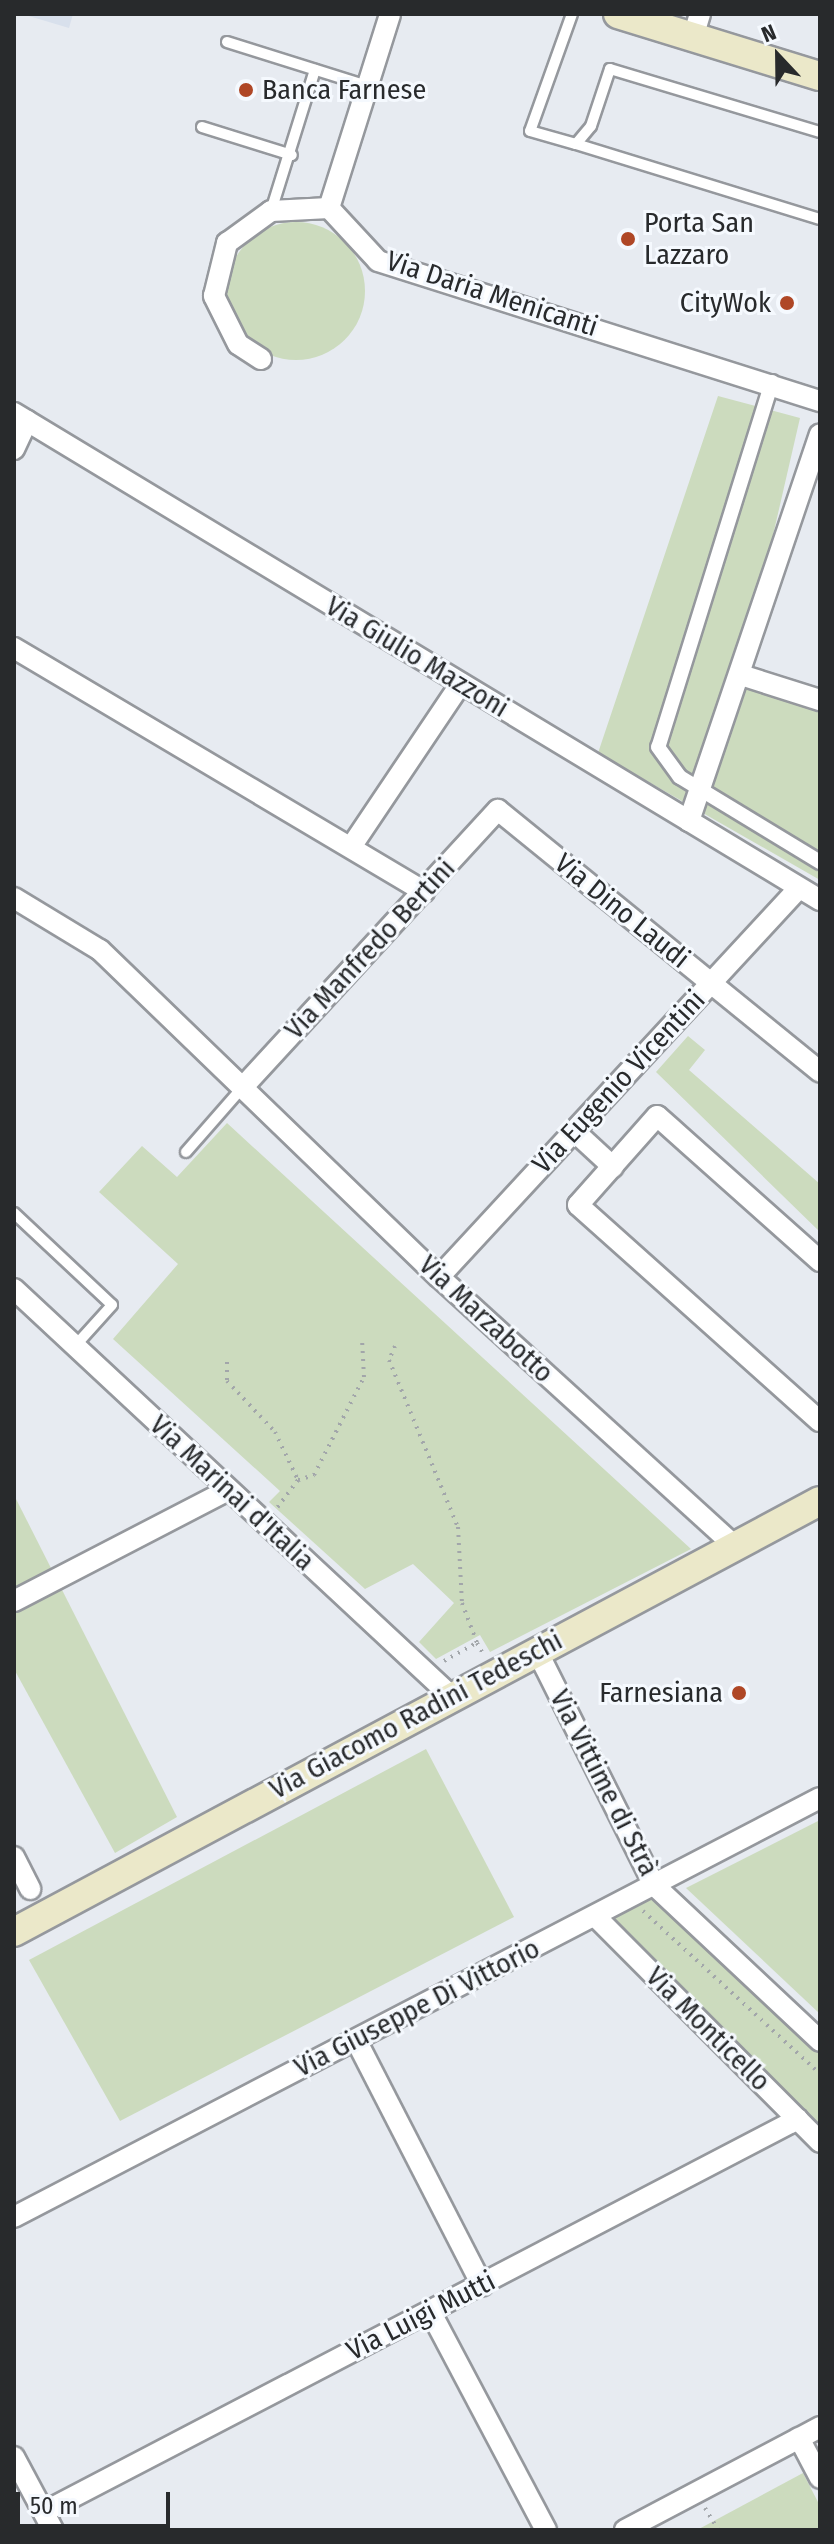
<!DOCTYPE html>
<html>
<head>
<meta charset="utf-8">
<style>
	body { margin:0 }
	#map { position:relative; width:834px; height:2544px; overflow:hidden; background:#e7ebf1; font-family:"Fira Sans Condensed",sans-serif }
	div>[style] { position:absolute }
	.built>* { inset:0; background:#d8e0ec }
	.green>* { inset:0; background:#ccdbbe }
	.round { border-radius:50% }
	.path>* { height:4px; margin-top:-2px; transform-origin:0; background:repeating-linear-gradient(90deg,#a2a6aa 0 2px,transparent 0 8px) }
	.roads { filter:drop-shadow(2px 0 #95989d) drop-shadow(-2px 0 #95989d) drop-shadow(0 2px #95989d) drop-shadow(0 -2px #95989d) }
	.service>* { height:10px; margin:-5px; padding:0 5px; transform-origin:5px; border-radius:5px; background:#fff }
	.pedestrian>* { height:14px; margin:-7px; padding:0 7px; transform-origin:7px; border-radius:7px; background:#fff }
	.minor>* { height:20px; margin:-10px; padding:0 10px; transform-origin:10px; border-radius:10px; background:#fff }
	.secondary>* { height:28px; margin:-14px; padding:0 14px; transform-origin:14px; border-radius:14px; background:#ebe8c9 }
	.dots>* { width:22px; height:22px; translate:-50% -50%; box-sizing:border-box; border:4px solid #f5f9fe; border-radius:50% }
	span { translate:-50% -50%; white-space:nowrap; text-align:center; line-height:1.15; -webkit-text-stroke:6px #f5f9fe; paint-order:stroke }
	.poi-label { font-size:28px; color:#282a2c }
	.left { translate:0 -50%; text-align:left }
	.right { translate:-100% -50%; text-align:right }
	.street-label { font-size:28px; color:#282a2c }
	.frame { position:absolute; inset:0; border:16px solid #282a2c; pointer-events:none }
	.north { position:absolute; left:738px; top:16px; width:80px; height:80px; -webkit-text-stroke:6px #f5f9fe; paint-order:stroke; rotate:338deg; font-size:22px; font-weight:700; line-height:32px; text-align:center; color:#282a2c }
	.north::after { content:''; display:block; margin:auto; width:28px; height:36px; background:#282a2c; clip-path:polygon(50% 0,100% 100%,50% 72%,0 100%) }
	.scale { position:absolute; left:16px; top:2492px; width:154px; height:36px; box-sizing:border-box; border:4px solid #282a2c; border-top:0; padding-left:10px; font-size:24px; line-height:28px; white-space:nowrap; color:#282a2c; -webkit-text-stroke:6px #f5f9fe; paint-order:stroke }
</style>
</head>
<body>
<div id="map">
	<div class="built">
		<i style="clip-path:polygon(22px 14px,73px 14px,69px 28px)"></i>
	</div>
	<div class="green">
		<i class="round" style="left:227px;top:222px;width:138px;height:138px"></i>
		<i style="clip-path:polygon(718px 396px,800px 418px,741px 674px,820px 700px,820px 880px,598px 753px)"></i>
		<i style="clip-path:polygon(688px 1036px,705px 1050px,689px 1070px,820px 1184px,820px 1232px,656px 1072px)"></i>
		<i style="clip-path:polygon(227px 1123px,691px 1549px,490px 1652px,480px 1635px,436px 1659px,419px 1642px,454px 1603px,413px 1564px,365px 1589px,269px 1502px,280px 1491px,113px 1339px,178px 1264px,99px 1192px,142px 1146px,177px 1177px)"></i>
		<i style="clip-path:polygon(14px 1495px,177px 1817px,115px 1853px,14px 1669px)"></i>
		<i style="clip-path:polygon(426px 1749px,514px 1917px,120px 2121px,29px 1960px)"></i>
		<i style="clip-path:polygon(820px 1820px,820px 2014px,686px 1888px)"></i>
		<i style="clip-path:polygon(652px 1895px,820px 2052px,820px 2138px,609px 1919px)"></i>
		<i style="clip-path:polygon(803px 2473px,820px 2506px,820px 2530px,697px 2530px)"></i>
	</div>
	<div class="path">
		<i style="left:395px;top:1346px;width:15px;rotate:113deg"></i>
		<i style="left:389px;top:1360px;width:181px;rotate:67.6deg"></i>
		<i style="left:458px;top:1527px;width:76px;rotate:87deg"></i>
		<i style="left:462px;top:1603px;width:43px;rotate:69.4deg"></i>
		<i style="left:227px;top:1362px;width:19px;rotate:90deg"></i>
		<i style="left:227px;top:1381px;width:70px;rotate:46.7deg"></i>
		<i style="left:275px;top:1432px;width:53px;rotate:64.4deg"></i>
		<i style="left:298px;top:1480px;width:36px;rotate:127deg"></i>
		<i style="left:298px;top:1480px;width:17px;rotate:-17deg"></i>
		<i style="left:314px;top:1475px;width:110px;rotate:-63deg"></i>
		<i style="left:364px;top:1377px;width:39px;rotate:-93deg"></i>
		<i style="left:444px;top:1661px;width:38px;rotate:-29deg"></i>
		<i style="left:477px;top:1643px;width:13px;rotate:61deg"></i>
		<i style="left:643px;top:1911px;width:241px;rotate:42.6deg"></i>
		<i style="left:705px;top:2508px;width:26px;rotate:59deg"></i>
	</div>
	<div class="roads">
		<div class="service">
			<i style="left:572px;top:14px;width:124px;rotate:109.7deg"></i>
			<i style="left:530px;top:131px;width:48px;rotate:15.8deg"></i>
			<i style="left:576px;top:144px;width:23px;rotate:-50deg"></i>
			<i style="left:591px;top:126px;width:60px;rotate:-71.6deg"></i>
			<i style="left:610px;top:69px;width:219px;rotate:16.7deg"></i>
			<i style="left:227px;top:42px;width:147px;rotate:17.4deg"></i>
			<i style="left:202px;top:127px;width:94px;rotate:17.3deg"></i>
			<i style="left:576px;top:144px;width:255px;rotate:17.1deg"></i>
			<i style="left:271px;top:211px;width:148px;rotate:-72.7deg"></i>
			<i style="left:186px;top:1152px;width:85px;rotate:-48.8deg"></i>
			<i style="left:14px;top:1213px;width:134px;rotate:43.2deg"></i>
			<i style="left:112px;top:1305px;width:55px;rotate:132.1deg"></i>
		</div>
		<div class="pedestrian">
			<i style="left:772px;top:382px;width:382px;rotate:107.3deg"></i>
			<i style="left:658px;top:747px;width:37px;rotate:54deg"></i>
			<i style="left:680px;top:777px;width:164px;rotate:31.3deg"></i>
		</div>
		<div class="minor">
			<i style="left:693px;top:37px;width:24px;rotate:-73deg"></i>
			<i style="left:329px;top:208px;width:72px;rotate:47.2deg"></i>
			<i style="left:378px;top:261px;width:464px;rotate:17.6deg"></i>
			<i style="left:329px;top:208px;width:203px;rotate:-72.5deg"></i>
			<i style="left:261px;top:359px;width:27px;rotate:-147deg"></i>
			<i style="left:238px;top:344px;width:54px;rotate:-116.6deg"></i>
			<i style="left:214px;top:296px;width:55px;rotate:-76.2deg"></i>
			<i style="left:227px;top:243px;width:54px;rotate:-36deg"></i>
			<i style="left:271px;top:211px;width:58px;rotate:-3deg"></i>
			<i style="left:14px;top:413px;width:942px;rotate:31.14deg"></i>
			<i style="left:14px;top:449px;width:31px;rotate:-65deg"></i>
			<i style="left:14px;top:648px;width:477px;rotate:30.7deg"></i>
			<i style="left:741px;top:675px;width:83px;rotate:17.6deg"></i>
			<i style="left:689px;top:821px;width:408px;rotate:-71.3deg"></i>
			<i style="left:351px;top:847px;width:197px;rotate:-56.1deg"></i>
			<i style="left:14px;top:898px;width:100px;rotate:31.2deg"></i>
			<i style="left:100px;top:950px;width:471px;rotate:44deg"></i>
			<i style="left:439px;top:1277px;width:400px;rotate:42.3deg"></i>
			<i style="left:242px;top:1088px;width:378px;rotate:-47.4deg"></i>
			<i style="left:498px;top:810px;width:415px;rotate:39.1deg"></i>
			<i style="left:574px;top:1131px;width:53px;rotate:42.7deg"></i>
			<i style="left:820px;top:1261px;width:218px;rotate:-138.3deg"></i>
			<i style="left:657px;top:1116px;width:119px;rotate:131.6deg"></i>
			<i style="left:578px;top:1205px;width:324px;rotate:41.8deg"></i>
			<i style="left:439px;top:1277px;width:530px;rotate:-47.22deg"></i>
			<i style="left:14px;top:1289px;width:597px;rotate:42.96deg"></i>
			<i style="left:14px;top:1601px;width:241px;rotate:-27.4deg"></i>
			<i style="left:537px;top:1651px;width:262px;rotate:63.4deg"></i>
			<i style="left:654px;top:1885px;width:228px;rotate:43.2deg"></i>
			<i style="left:14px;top:1857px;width:36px;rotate:63deg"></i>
			<i style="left:595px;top:1916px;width:319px;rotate:45.1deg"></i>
			<i style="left:356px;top:2040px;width:276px;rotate:62.8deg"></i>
			<i style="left:14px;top:2217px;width:908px;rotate:-27.47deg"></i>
			<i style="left:430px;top:2311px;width:248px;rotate:62.1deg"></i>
			<i style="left:799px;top:2438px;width:45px;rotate:62.3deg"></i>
			<i style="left:14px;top:2457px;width:83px;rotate:61.9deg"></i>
			<i style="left:44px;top:2512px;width:850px;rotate:-27.53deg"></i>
			<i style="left:625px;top:2530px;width:221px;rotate:-27.8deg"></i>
		</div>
		<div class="secondary">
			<i style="left:618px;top:14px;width:211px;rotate:17.1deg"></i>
			<i style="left:14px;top:1932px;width:914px;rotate:-28.14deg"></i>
		</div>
	</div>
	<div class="dots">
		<i style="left:246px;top:90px;background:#af4726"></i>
		<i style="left:628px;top:239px;background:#af4726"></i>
		<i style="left:787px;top:303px;background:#af4726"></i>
		<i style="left:739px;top:1693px;background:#af4726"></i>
	</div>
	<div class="poi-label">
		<span class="left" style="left:262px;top:90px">Banca Farnese</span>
		<span class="left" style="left:644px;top:239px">Porta San<br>Lazzaro</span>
		<span class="right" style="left:771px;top:303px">CityWok</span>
		<span class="right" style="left:723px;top:1693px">Farnesiana</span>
	</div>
	<div class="street-label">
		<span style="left:492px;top:294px;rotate:18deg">Via Daria Menicanti</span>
		<span style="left:417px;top:657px;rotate:31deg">Via Giulio Mazzoni</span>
		<span style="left:622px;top:911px;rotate:39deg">Via Dino Laudi</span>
		<span style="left:370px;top:949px;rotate:-47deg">Via Manfredo Bertini</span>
		<span style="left:619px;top:1082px;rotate:-47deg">Via Eugenio Vicentini</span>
		<span style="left:486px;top:1319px;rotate:43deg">Via Marzabotto</span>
		<span style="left:232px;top:1493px;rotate:43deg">Via Marinai d'Italia</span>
		<span style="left:416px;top:1715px;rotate:-28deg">Via Giacomo Radini Tedeschi</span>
		<span style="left:604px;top:1783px;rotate:63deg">Via Vittime di Strà</span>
		<span style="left:417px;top:2008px;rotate:-27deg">Via Giuseppe Di Vittorio</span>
		<span style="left:708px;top:2029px;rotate:45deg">Via Monticello</span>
		<span style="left:421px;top:2316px;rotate:-27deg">Via Luigi Mutti</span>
	</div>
	<div class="frame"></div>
	<div class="north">N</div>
	<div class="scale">50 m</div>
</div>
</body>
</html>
